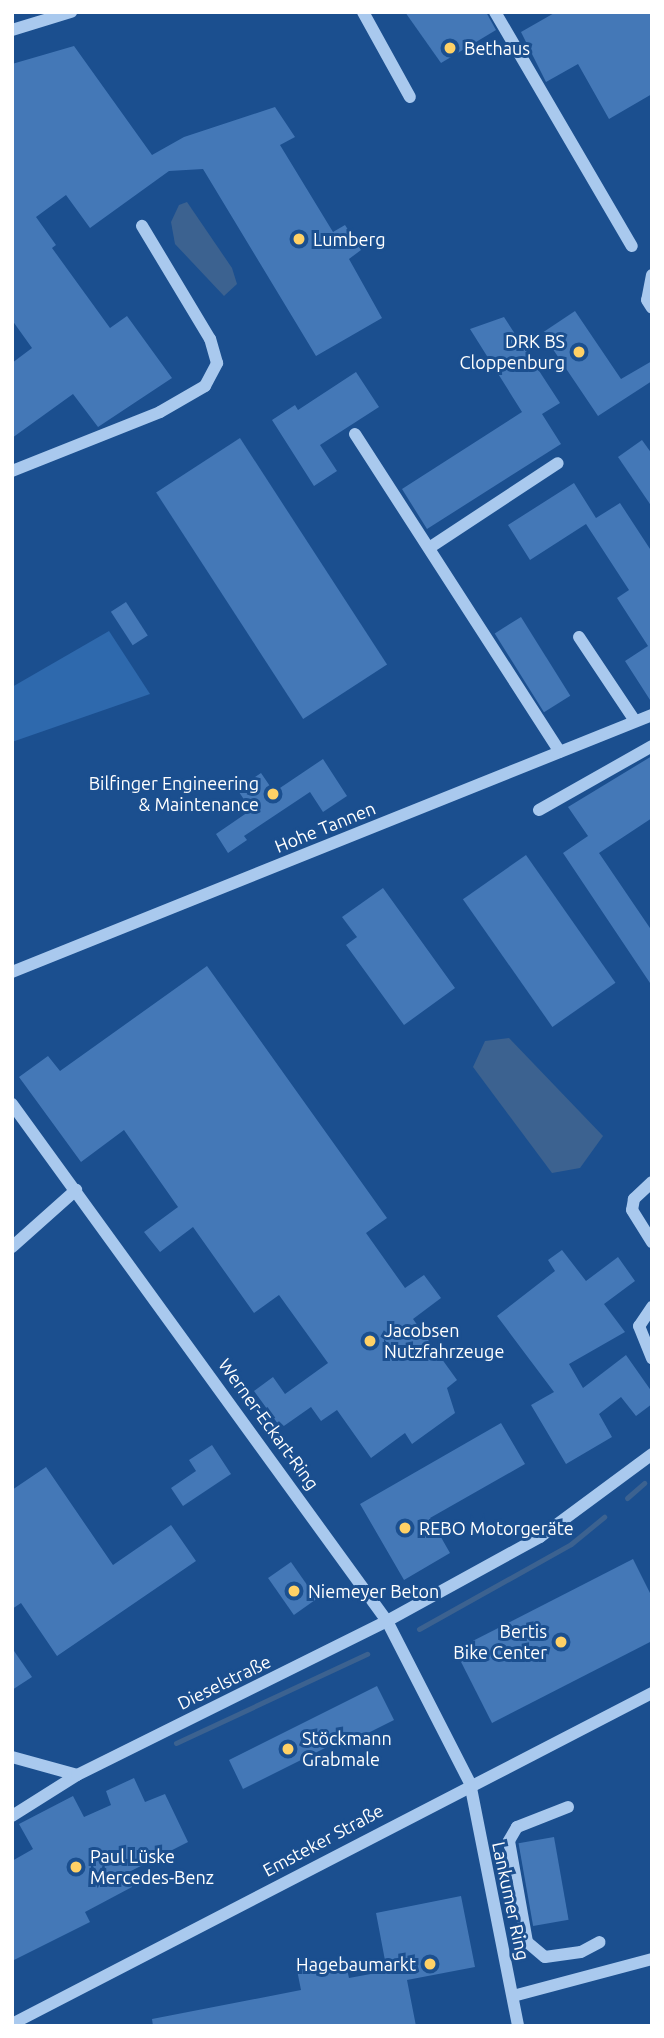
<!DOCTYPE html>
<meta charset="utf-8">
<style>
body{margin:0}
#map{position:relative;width:664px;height:2038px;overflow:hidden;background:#1b4f8f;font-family:Ubuntu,sans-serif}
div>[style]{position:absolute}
.green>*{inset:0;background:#2e69ad}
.water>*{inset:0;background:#3c6290}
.stream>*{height:5px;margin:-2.5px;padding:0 2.5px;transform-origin:2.5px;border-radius:2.5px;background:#3c6290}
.building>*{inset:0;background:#4478b7;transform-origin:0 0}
.minor>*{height:12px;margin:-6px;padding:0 6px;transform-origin:6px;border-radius:6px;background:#a9c9ee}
.dots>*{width:19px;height:19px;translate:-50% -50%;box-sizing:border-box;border:4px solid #1b4f8f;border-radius:50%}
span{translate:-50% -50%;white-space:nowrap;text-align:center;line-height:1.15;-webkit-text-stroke:6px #1b4f8f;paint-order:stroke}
.poi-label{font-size:18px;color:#fff}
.left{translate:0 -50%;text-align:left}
.right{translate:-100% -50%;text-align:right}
.street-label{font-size:18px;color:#fff}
.frame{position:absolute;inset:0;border:14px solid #fff;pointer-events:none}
</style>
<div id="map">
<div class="green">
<div style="clip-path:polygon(109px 631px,150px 694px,12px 742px,12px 687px)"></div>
</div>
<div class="water">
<div style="clip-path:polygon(187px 202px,232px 268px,237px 284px,224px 296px,175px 244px,171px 222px,179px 205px)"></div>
<div style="clip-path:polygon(509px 1038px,603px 1136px,580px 1168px,552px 1173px,473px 1067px,485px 1041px)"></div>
</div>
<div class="stream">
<div style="left:627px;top:1498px;width:23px;rotate:-41deg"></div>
<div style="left:419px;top:1629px;width:174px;rotate:-29.2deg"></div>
<div style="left:571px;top:1544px;width:43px;rotate:-39.3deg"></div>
<div style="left:176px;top:1743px;width:211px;rotate:-25deg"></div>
</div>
<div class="building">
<div style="clip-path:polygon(405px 12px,486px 12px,496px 30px,441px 63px)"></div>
<div style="clip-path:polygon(556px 12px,652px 12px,652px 94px,609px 119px,578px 64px,546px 82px,521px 32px)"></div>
<div style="clip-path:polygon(74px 46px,152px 155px,184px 137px,275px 107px,295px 137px,280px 145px,333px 232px,345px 225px,361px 250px,349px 259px,382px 318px,316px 356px,203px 169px,169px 171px,90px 228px,66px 195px,36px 217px,56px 245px,52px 248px,110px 328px,127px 316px,172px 378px,98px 427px,73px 394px,12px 438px,12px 363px,32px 348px,12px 320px,12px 64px)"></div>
<div style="clip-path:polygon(575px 311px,621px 379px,652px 361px,652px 381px,598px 416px,542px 333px)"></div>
<div style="clip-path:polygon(504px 317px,560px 403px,542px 414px,561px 444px,427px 529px,402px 489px,522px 412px,470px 329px)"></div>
<div style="clip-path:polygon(356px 372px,379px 407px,320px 445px,337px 471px,314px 486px,272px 420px,295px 405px,298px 410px)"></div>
<div style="left:240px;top:438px;width:270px;height:100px;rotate:57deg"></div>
<div style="clip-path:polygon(642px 440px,652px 454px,652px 507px,618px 457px)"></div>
<div style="clip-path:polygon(574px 483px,596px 518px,620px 503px,652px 552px,652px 703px,625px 661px,648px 646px,617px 598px,629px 590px,586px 524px,530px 560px,508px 525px)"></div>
<div style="left:126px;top:602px;width:40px;height:18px;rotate:57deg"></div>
<div style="left:521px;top:617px;width:93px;height:31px;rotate:58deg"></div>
<div style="clip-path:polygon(652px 756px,652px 818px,599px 853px,652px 931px,652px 986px,563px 853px,588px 836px,568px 807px)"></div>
<div style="clip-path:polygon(323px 759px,347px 796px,323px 812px,310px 792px,244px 836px,247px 840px,228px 853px,216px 834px,251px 810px,237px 789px,261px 773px,274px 792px)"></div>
<div style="left:526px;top:855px;width:156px;height:77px;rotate:55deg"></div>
<div style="clip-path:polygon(383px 888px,455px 988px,404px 1025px,346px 945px,357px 937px,342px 917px)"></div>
<div style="clip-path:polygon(207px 966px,387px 1218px,366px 1233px,405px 1288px,424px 1275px,441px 1298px,413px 1319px,457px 1380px,447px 1388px,455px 1413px,412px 1444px,405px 1433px,371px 1458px,337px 1410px,321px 1421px,311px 1407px,281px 1428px,254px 1391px,273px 1377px,285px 1394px,328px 1363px,279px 1295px,254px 1313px,193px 1227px,160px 1252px,144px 1232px,178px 1207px,124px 1130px,81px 1162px,19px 1077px,48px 1056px,60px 1071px)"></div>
<div style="clip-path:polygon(562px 1250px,586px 1281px,618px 1257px,635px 1281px,604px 1304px,625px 1332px,569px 1364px,583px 1388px,626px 1355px,652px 1392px,652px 1404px,636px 1416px,621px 1397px,599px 1414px,612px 1437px,566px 1464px,531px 1405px,554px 1392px,497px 1316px,555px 1271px,548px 1260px)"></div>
<div style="clip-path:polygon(501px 1423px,525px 1464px,430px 1518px,450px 1553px,404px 1580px,360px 1504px)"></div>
<div style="clip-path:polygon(212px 1445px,231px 1474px,183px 1506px,171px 1488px,196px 1471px,189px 1460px)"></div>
<div style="clip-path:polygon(46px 1467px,113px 1565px,171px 1525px,196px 1561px,57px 1656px,21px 1603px,12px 1609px,12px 1490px)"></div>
<div style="clip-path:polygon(633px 1559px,652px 1597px,652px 1641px,492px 1723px,455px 1650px)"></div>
<div style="left:291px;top:1562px;width:45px;height:28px;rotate:55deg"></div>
<div style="clip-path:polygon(12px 1648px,32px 1677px,12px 1690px)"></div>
<div style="clip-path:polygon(377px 1686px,394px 1720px,360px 1737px,357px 1732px,243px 1789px,229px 1760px)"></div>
<div style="clip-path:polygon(134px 1778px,145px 1802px,165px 1794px,188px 1842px,127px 1873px,132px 1887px,85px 1912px,90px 1922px,12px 1961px,12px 1861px,33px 1849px,19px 1824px,73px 1796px,84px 1817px,111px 1805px,106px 1791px)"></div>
<div style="left:554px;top:1837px;width:84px;height:36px;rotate:80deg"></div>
<div style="clip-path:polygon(461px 1896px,475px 1967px,407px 1980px,416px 2026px,153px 2026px,152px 2019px,301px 1990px,297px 1970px,345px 1961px,349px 1978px,387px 1971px,376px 1913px)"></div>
</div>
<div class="minor">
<div style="left:363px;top:12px;width:97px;rotate:61.1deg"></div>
<div style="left:495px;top:12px;width:271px;rotate:59.7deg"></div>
<div style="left:12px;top:30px;width:62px;rotate:-17deg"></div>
<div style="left:652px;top:275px;width:25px;rotate:101deg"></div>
<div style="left:647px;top:300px;width:9px;rotate:58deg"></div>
<div style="left:355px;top:434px;width:378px;rotate:57.2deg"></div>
<div style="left:12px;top:471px;width:159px;rotate:-21.7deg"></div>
<div style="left:160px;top:412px;width:52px;rotate:-30deg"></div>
<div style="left:205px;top:386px;width:26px;rotate:-62deg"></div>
<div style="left:217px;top:363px;width:25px;rotate:-106deg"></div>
<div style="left:210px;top:339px;width:132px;rotate:-121deg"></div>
<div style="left:429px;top:548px;width:154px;rotate:-33.4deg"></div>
<div style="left:579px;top:637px;width:101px;rotate:56.3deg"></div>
<div style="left:539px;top:810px;width:130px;rotate:-29.5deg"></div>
<div style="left:12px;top:972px;width:690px;rotate:-21.88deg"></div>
<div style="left:12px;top:1104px;width:639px;rotate:54.05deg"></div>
<div style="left:387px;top:1621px;width:182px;rotate:62.9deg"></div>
<div style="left:470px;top:1783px;width:248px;rotate:78.8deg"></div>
<div style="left:652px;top:1182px;width:25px;rotate:137deg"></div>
<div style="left:634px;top:1199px;width:11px;rotate:100deg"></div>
<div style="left:632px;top:1210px;width:38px;rotate:58deg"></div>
<div style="left:12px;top:1247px;width:86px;rotate:-41.7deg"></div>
<div style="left:652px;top:1307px;width:23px;rotate:124deg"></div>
<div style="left:639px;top:1326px;width:35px;rotate:68deg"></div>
<div style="left:12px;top:1757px;width:67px;rotate:15.5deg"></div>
<div style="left:568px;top:1807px;width:55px;rotate:158.6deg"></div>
<div style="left:517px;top:1827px;width:16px;rotate:120deg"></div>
<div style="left:509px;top:1841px;width:103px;rotate:79.9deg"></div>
<div style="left:527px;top:1942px;width:23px;rotate:40deg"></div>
<div style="left:545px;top:1957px;width:36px;rotate:-8deg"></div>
<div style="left:581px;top:1952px;width:21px;rotate:-28deg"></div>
<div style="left:12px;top:1816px;width:77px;rotate:-32.2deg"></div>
<div style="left:77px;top:1775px;width:346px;rotate:-26.4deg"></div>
<div style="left:387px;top:1621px;width:175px;rotate:-28.8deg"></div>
<div style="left:540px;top:1537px;width:139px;rotate:-36.5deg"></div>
<div style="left:513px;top:1996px;width:144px;rotate:-14.9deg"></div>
<div style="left:12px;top:2024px;width:721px;rotate:-27.35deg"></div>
</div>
<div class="dots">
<div style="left:450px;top:48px;background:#ffd166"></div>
<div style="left:299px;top:239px;background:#ffd166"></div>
<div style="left:579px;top:352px;background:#ffd166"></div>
<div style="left:273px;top:794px;background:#ffd166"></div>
<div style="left:370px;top:1341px;background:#ffd166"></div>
<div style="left:405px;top:1528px;background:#ffd166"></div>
<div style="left:294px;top:1591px;background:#ffd166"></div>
<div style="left:561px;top:1642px;background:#ffd166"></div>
<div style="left:288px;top:1749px;background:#ffd166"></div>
<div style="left:76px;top:1867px;background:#ffd166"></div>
<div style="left:430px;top:1964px;background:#ffd166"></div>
</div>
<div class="poi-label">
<span class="left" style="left:464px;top:48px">Bethaus</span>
<span class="left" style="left:313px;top:239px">Lumberg</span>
<span class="right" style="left:565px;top:352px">DRK BS<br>Cloppenburg</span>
<span class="right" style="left:259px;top:794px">Bilfinger Engineering<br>&amp; Maintenance</span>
<span class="left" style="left:384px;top:1341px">Jacobsen<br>Nutzfahrzeuge</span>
<span class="left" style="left:419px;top:1528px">REBO Motorgeräte</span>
<span class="left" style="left:308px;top:1591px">Niemeyer Beton</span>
<span class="right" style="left:547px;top:1642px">Bertis<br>Bike Center</span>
<span class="left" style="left:302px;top:1749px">Stöckmann<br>Grabmale</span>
<span class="left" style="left:90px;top:1867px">Paul Lüske<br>Mercedes-Benz</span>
<span class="right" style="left:416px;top:1964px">Hagebaumarkt</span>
</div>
<div class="street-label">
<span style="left:325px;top:827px;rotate:-22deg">Hohe Tannen</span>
<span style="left:269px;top:1424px;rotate:54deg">Werner-Eckart-Ring</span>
<span style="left:224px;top:1682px;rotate:-26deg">Dieselstraße</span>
<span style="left:323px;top:1840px;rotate:-28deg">Emsteker Straße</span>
<span style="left:511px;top:1901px;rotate:78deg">Lankumer Ring</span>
</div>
<div class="frame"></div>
</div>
